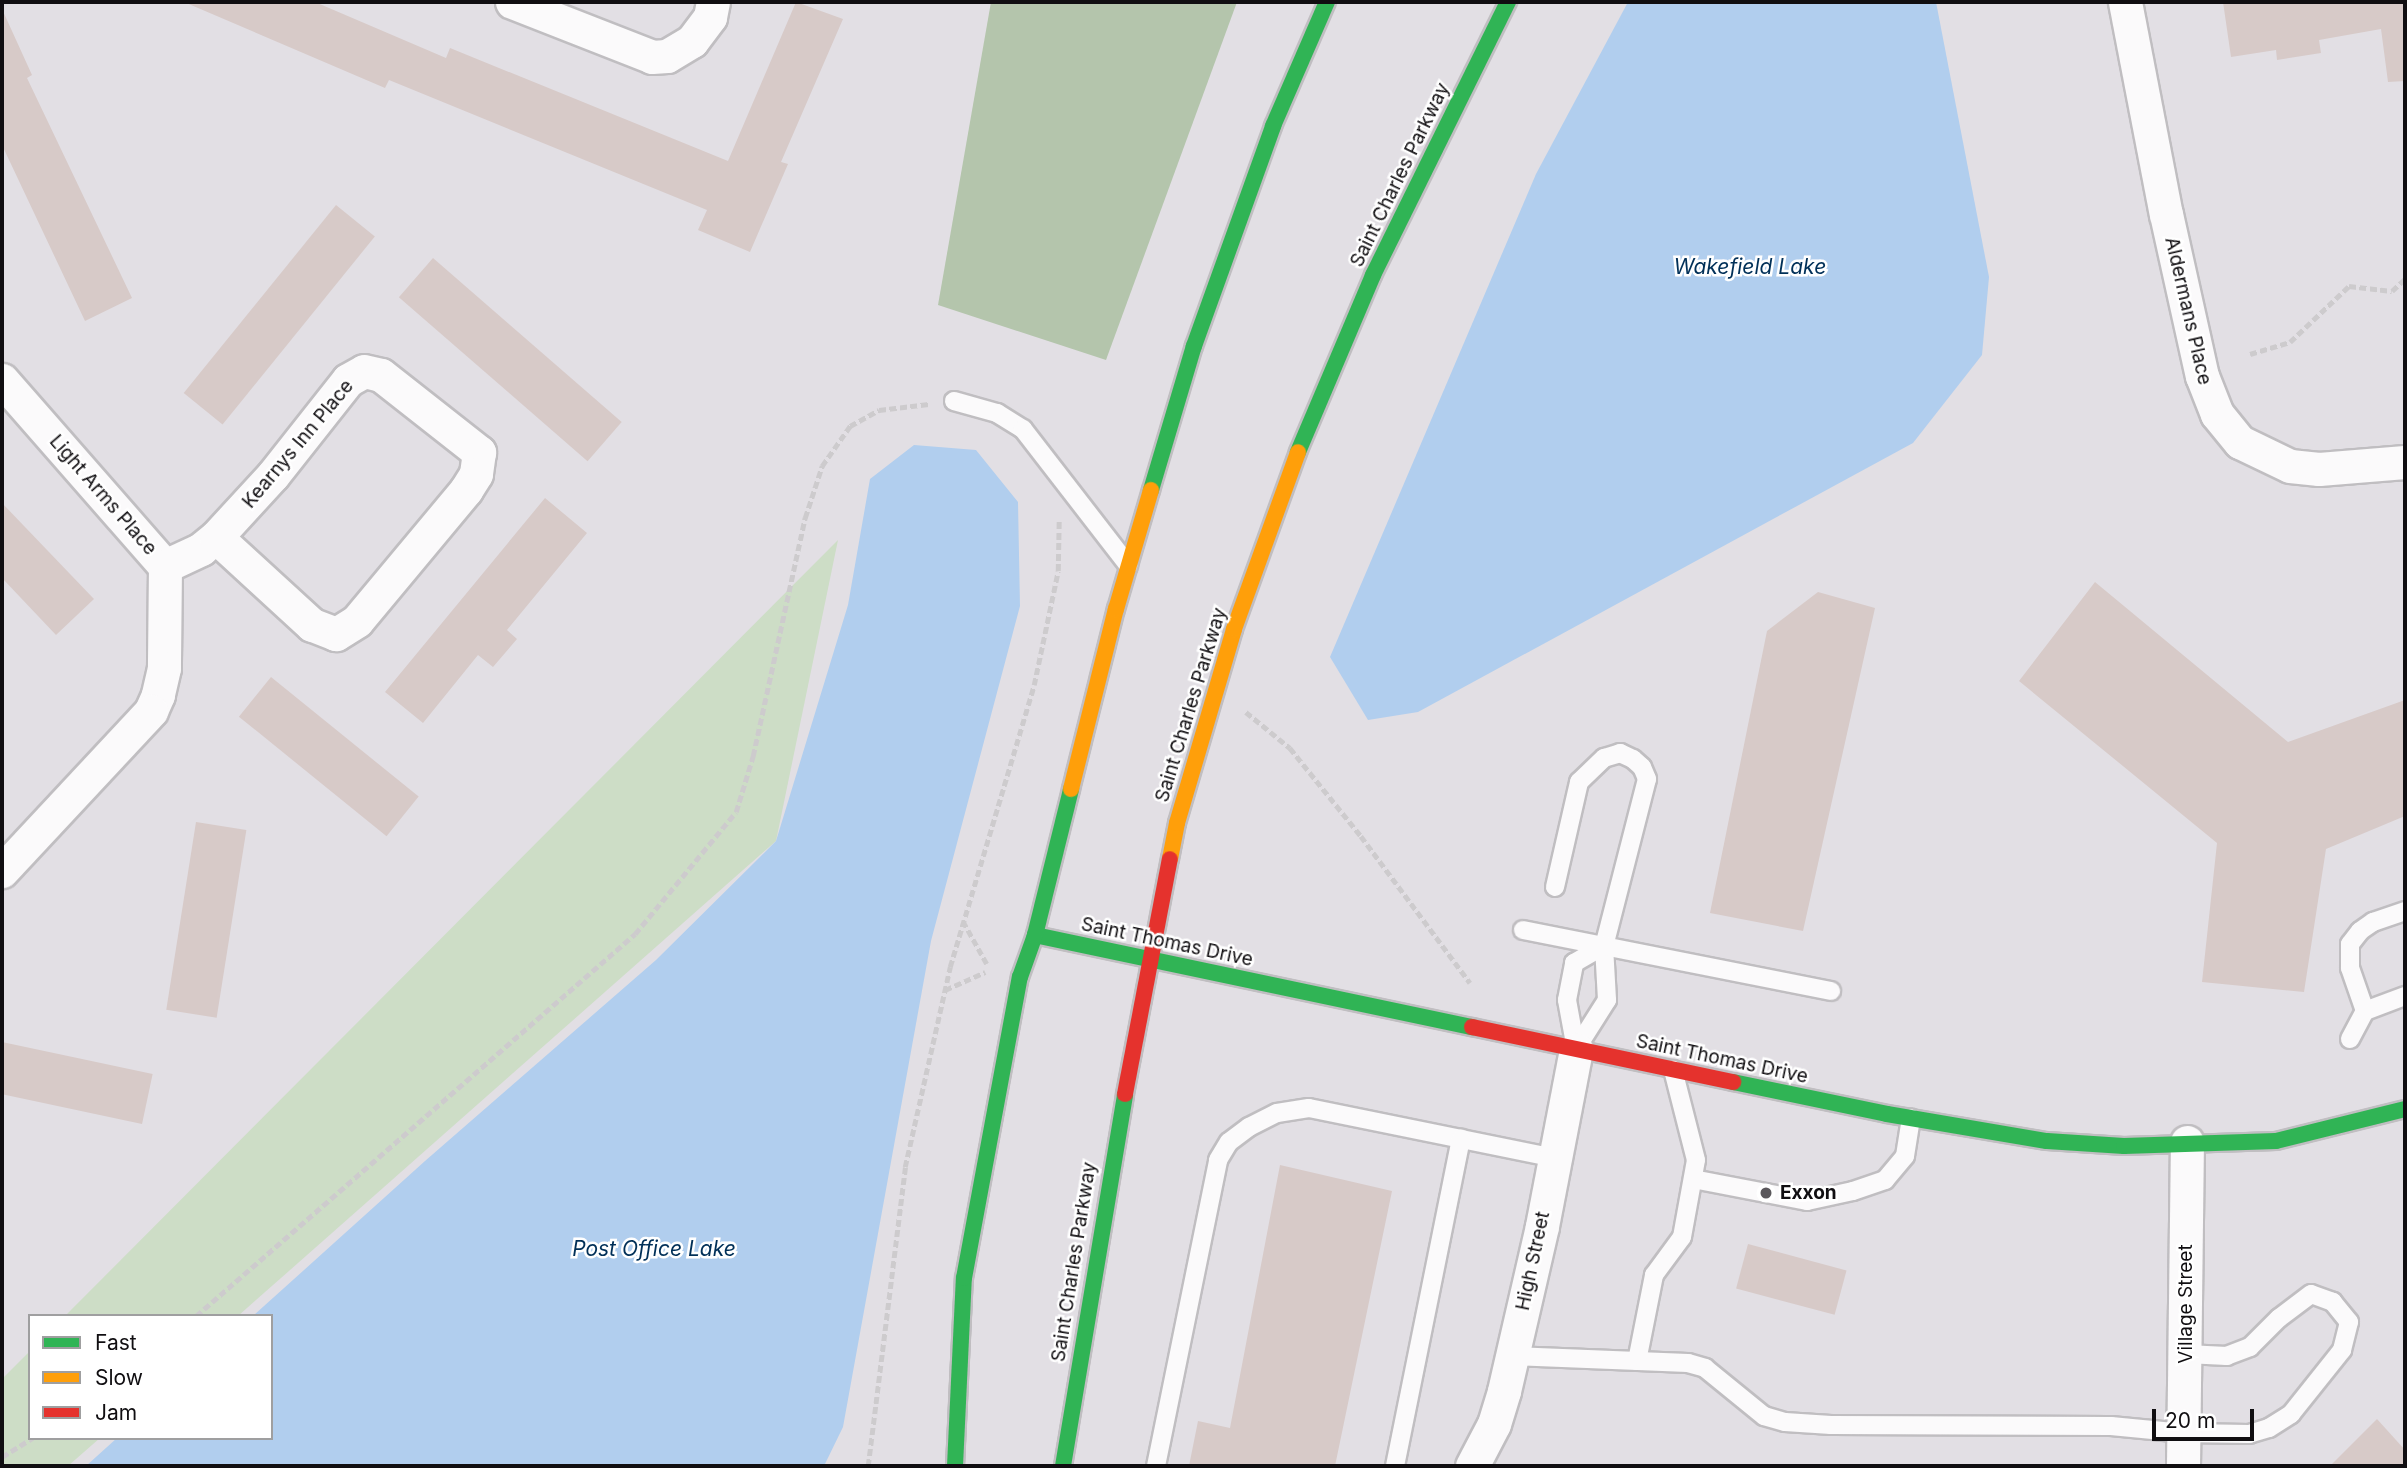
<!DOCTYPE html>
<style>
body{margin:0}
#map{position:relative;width:2407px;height:1468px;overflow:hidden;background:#e2dfe4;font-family:Inter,sans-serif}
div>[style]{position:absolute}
.green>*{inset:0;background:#cdddc6}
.forest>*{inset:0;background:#b4c5ac}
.water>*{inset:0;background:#b1ceee}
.building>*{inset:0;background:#d7cac8;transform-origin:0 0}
.path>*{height:4.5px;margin-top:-2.25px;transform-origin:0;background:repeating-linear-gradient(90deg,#cdcbcd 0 7px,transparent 0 10.5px)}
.roads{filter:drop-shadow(2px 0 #c0bec1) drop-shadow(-2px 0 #c0bec1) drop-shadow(0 2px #c0bec1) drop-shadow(0 -2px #c0bec1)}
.lane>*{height:18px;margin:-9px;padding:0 9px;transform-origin:9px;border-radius:9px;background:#fbfafb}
.street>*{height:33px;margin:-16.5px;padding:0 16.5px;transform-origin:16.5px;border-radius:16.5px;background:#fbfafb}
.fast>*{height:16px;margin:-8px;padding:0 8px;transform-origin:8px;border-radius:8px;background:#30b455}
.slow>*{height:16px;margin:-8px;padding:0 8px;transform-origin:8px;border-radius:8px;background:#ff9f0a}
.jam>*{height:16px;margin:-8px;padding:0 8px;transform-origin:8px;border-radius:8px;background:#e5322d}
.dots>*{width:19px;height:19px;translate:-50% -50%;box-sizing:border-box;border:4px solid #fff;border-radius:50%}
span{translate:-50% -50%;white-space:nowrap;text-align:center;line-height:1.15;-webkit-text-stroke:5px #fff;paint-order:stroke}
.street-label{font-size:19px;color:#100e11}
.poi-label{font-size:19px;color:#100e11;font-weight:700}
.left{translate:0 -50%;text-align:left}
.water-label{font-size:21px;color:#013058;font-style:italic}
.frame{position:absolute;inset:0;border:4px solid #100e11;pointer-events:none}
.legend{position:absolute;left:28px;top:1314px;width:245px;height:126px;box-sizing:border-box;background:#fff;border:2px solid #9f9fa0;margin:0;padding:9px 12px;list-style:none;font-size:21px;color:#100e11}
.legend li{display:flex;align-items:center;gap:14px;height:35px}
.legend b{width:35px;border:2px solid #9f9fa0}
.scale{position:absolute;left:2152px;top:1409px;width:102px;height:32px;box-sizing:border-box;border:4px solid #100e11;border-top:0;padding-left:9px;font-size:21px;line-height:24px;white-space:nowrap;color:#100e11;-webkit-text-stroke:5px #fff;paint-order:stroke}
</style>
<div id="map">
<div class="green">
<div style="clip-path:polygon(838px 540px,776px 841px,238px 1316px,65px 1316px)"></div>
<div style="clip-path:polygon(30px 1351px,30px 1438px,100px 1438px,68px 1466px,2px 1466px,2px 1379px)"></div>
</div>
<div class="forest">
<div style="clip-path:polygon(991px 2px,1237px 2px,1106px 360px,938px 305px)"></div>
</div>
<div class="water">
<div style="clip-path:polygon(1628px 2px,1936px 2px,1989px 277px,1982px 355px,1913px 443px,1418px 712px,1368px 720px,1330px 657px,1536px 174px)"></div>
<div style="clip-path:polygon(914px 445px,976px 450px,1018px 502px,1020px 606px,931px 941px,843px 1427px,824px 1466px,86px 1466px,117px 1438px,271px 1438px,271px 1316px,253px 1316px,425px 1161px,656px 960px,776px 841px,848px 605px,870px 479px)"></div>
</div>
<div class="building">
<div style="clip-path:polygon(184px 2px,315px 2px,446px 58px,450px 48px,728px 161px,796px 2px,843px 19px,781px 162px,788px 164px,750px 252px,698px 230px,707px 210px,389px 80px,385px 88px)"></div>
<div style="clip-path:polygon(2223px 2px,2405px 2px,2405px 81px,2388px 82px,2381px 29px,2319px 40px,2321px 53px,2277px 60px,2276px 50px,2231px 57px)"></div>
<div style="clip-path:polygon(2px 9px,32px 75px,27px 78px,132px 298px,85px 321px,2px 145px)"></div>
<div style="left:336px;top:205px;width:50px;height:242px;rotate:39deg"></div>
<div style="left:433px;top:258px;width:250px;height:52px;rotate:41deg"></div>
<div style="clip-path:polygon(545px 498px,587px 533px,507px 630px,517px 639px,493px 667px,478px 655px,423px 723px,385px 692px)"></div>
<div style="clip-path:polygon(2px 503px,94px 599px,56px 635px,2px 578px)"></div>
<div style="clip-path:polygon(2095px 582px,2288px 742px,2405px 700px,2405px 816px,2326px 849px,2304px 992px,2202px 982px,2217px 843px,2019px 681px)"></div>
<div style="clip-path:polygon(1818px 592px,1875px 608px,1803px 931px,1710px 913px,1767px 631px)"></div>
<div style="left:271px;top:677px;width:190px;height:51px;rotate:39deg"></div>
<div style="left:196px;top:822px;width:51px;height:190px;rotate:9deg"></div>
<div style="left:2px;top:1042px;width:154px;height:51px;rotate:12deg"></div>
<div style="clip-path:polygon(1280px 1165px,1392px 1191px,1335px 1466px,1189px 1466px,1198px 1421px,1230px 1428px)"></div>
<div style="left:1748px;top:1244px;width:102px;height:46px;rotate:15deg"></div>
<div style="clip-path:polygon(2377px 1419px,2405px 1450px,2405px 1466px,2330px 1466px)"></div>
</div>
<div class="path">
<div style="left:2250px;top:354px;width:42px;rotate:-16.7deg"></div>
<div style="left:2290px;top:342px;width:81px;rotate:-43.5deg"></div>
<div style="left:2349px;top:286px;width:43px;rotate:6.6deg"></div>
<div style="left:2392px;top:291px;width:18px;rotate:-43deg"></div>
<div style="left:1246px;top:712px;width:57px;rotate:39.3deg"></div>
<div style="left:1290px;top:748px;width:113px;rotate:51.1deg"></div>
<div style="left:1361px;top:836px;width:183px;rotate:53.4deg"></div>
<div style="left:963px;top:921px;width:49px;rotate:60.8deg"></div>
<div style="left:945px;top:990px;width:44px;rotate:-24.2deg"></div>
<div style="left:196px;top:1316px;width:582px;rotate:-41.03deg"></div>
<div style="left:635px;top:934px;width:158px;rotate:-50.4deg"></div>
<div style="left:736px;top:812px;width:59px;rotate:-73.1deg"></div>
<div style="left:753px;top:756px;width:244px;rotate:-77.7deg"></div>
<div style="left:805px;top:518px;width:55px;rotate:-71.9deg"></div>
<div style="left:822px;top:466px;width:49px;rotate:-55deg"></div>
<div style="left:850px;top:426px;width:33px;rotate:-29deg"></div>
<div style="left:879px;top:410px;width:50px;rotate:-6.8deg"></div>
<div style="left:2px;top:1457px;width:36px;rotate:-32deg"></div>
<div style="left:868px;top:1466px;width:301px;rotate:-82.9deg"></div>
<div style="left:905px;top:1167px;width:205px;rotate:-77.3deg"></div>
<div style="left:950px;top:967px;width:294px;rotate:-73.4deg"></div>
<div style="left:1034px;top:685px;width:116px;rotate:-78.1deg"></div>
<div style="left:1058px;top:571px;width:51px;rotate:-88.9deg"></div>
</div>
<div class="roads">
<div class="lane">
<div style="left:954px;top:401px;width:45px;rotate:15.6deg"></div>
<div style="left:997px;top:413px;width:31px;rotate:32deg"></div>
<div style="left:1023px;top:429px;width:172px;rotate:52.3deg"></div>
<div style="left:1555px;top:887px;width:108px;rotate:-77.1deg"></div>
<div style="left:1579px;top:782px;width:35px;rotate:-44deg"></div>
<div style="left:1604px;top:758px;width:17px;rotate:-17deg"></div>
<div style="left:1620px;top:753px;width:14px;rotate:25deg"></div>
<div style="left:1633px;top:759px;width:12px;rotate:42deg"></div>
<div style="left:1642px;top:767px;width:13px;rotate:67deg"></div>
<div style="left:1647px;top:779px;width:172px;rotate:104.4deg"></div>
<div style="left:1604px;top:946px;width:54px;rotate:86.8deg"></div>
<div style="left:1607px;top:1000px;width:58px;rotate:122.3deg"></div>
<div style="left:1523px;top:930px;width:314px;rotate:11.2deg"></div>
<div style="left:2365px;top:1011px;width:46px;rotate:-109.2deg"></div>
<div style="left:2350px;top:968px;width:24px;rotate:-90deg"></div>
<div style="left:2350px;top:944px;width:16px;rotate:-52deg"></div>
<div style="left:2360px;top:931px;width:16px;rotate:-35deg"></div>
<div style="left:2373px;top:922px;width:34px;rotate:-19deg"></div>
<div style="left:2350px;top:1039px;width:32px;rotate:-62deg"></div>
<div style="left:2365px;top:1011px;width:43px;rotate:-20.6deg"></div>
<div style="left:1576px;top:1049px;width:50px;rotate:-100.4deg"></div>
<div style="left:1567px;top:1000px;width:38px;rotate:-79deg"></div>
<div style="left:1574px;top:963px;width:34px;rotate:-30deg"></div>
<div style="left:1693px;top:1179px;width:116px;rotate:10.9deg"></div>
<div style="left:1807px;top:1201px;width:47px;rotate:-12.3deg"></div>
<div style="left:1853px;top:1191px;width:34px;rotate:-19deg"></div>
<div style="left:1885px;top:1180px;width:31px;rotate:-50deg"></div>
<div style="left:1905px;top:1156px;width:38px;rotate:-81deg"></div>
<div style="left:1512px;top:1356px;width:176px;rotate:2.3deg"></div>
<div style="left:1688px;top:1363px;width:18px;rotate:16deg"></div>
<div style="left:1705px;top:1368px;width:76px;rotate:39.1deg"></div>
<div style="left:1764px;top:1416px;width:22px;rotate:16deg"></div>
<div style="left:1785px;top:1422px;width:46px;rotate:3.7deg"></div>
<div style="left:1831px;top:1425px;width:280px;rotate:0.2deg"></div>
<div style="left:2111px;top:1426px;width:73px;rotate:5.5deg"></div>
<div style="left:2184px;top:1433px;width:65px;rotate:0.9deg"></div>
<div style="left:2249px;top:1434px;width:21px;rotate:-17deg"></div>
<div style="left:2269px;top:1428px;width:26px;rotate:-32deg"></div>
<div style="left:2291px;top:1414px;width:82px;rotate:-51.4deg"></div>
<div style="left:2342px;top:1350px;width:29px;rotate:-76deg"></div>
<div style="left:2349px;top:1322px;width:26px;rotate:-129deg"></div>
<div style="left:2333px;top:1302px;width:23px;rotate:-160deg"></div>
<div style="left:2311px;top:1294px;width:40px;rotate:143deg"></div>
<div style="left:2279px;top:1318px;width:41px;rotate:135deg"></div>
<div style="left:2250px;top:1347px;width:25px;rotate:159deg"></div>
<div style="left:2227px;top:1356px;width:41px;rotate:-177.2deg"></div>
<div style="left:1637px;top:1361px;width:88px;rotate:-78.8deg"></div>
<div style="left:1654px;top:1275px;width:47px;rotate:-53.6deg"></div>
<div style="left:1682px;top:1237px;width:78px;rotate:-79.7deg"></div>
<div style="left:1696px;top:1160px;width:93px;rotate:-104.3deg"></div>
<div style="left:1156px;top:1466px;width:312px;rotate:-78.5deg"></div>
<div style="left:1218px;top:1160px;width:21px;rotate:-59deg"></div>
<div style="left:1229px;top:1142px;width:25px;rotate:-37deg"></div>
<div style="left:1249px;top:1127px;width:31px;rotate:-27deg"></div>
<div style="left:1277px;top:1113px;width:32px;rotate:-9deg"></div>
<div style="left:1309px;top:1108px;width:251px;rotate:11.5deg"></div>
<div style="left:1395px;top:1466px;width:334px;rotate:-78.6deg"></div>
</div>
<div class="street">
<div style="left:512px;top:2px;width:150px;rotate:21.4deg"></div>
<div style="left:652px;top:57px;width:15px;rotate:-4deg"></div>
<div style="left:667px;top:56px;width:29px;rotate:-31deg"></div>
<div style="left:692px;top:41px;width:30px;rotate:-53deg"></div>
<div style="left:710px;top:17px;width:15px;rotate:-79deg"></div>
<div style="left:2125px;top:2px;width:216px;rotate:79.1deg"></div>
<div style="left:2166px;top:214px;width:166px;rotate:77.5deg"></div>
<div style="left:2202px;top:376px;width:41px;rotate:68.5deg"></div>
<div style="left:2217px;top:414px;width:36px;rotate:51deg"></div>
<div style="left:2240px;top:442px;width:55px;rotate:25.6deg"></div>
<div style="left:2290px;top:466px;width:29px;rotate:6deg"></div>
<div style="left:2319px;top:469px;width:86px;rotate:-4.7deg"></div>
<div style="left:2px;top:380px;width:247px;rotate:48.8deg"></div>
<div style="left:165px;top:566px;width:102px;rotate:90.6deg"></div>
<div style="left:164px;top:668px;width:28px;rotate:103deg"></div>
<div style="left:158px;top:695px;width:17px;rotate:114deg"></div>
<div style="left:151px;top:711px;width:219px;rotate:133deg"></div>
<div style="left:165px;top:566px;width:40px;rotate:-25deg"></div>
<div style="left:201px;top:549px;width:19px;rotate:-39deg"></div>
<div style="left:216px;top:537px;width:84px;rotate:-47.4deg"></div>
<div style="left:273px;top:475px;width:121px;rotate:-51.7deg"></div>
<div style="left:348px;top:380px;width:18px;rotate:-29deg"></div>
<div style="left:364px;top:371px;width:17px;rotate:13deg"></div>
<div style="left:381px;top:375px;width:125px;rotate:38.2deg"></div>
<div style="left:479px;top:452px;width:22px;rotate:98deg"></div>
<div style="left:476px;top:474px;width:19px;rotate:122deg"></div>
<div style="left:466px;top:490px;width:170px;rotate:129.8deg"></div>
<div style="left:357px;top:621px;width:25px;rotate:148deg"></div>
<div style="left:336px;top:634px;width:26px;rotate:-159deg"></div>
<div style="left:312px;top:625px;width:130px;rotate:-137.5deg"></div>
<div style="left:1472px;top:1466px;width:47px;rotate:-62.4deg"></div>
<div style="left:1494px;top:1424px;width:34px;rotate:-73deg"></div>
<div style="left:1504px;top:1391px;width:169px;rotate:-77deg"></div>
<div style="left:1542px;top:1226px;width:180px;rotate:-79.1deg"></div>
<div style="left:2183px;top:1466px;width:324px;rotate:-89.3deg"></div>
</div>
<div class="fast">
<div style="left:1298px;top:452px;width:192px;rotate:-67deg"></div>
<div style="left:1373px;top:275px;width:305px;rotate:-63.7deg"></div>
<div style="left:1151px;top:490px;width:150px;rotate:-73.4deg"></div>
<div style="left:1194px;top:346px;width:234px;rotate:-70.2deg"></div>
<div style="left:1273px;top:126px;width:135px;rotate:-66.5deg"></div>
<div style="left:1035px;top:935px;width:447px;rotate:11.9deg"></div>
<div style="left:1733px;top:1082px;width:157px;rotate:11.7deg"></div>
<div style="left:1887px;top:1114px;width:162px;rotate:9.6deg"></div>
<div style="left:2047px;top:1141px;width:77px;rotate:3.7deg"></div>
<div style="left:2124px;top:1146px;width:152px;rotate:-1.9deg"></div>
<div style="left:2276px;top:1141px;width:133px;rotate:-13.9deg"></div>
<div style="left:955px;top:1466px;width:188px;rotate:-87.3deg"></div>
<div style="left:964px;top:1278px;width:306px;rotate:-79.5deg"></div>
<div style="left:1020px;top:977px;width:45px;rotate:-70.3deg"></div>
<div style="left:1035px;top:935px;width:150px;rotate:-76.1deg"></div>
<div style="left:1063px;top:1466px;width:377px;rotate:-80.5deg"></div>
</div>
<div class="slow">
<div style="left:1071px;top:789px;width:186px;rotate:-76deg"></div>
<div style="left:1116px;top:609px;width:124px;rotate:-73.6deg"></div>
<div style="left:1170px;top:859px;width:37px;rotate:-79deg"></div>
<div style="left:1177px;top:823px;width:202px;rotate:-73.6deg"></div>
<div style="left:1234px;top:629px;width:188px;rotate:-70.1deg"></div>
</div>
<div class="jam">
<div style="left:1472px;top:1027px;width:267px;rotate:11.9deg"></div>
<div style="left:1125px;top:1094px;width:239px;rotate:-79.2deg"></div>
</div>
</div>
<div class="dots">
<div style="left:1766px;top:1193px;background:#5a575b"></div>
</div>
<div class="street-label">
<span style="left:1400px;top:175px;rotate:-64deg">Saint Charles Parkway</span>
<span style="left:2188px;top:311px;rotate:77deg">Aldermans Place</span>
<span style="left:298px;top:444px;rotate:-50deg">Kearnys Inn Place</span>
<span style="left:103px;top:495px;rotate:49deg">Light Arms Place</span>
<span style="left:1191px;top:705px;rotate:-73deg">Saint Charles Parkway</span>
<span style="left:1167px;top:942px;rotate:12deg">Saint Thomas Drive</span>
<span style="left:1722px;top:1059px;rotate:12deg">Saint Thomas Drive</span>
<span style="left:1533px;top:1261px;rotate:-78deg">High Street</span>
<span style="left:1074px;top:1262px;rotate:-81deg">Saint Charles Parkway</span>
<span style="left:2186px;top:1304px;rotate:-90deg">Village Street</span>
</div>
<div class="poi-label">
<span class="left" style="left:1780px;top:1193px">Exxon</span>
</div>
<div class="water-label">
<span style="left:1750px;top:267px">Wakefield Lake</span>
<span style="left:654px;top:1249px">Post Office Lake</span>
</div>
<div class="frame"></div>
<ul class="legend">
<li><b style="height:9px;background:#30b455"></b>Fast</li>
<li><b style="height:9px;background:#ff9f0a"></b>Slow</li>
<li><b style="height:9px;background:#e5322d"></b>Jam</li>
</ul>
<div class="scale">20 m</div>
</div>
